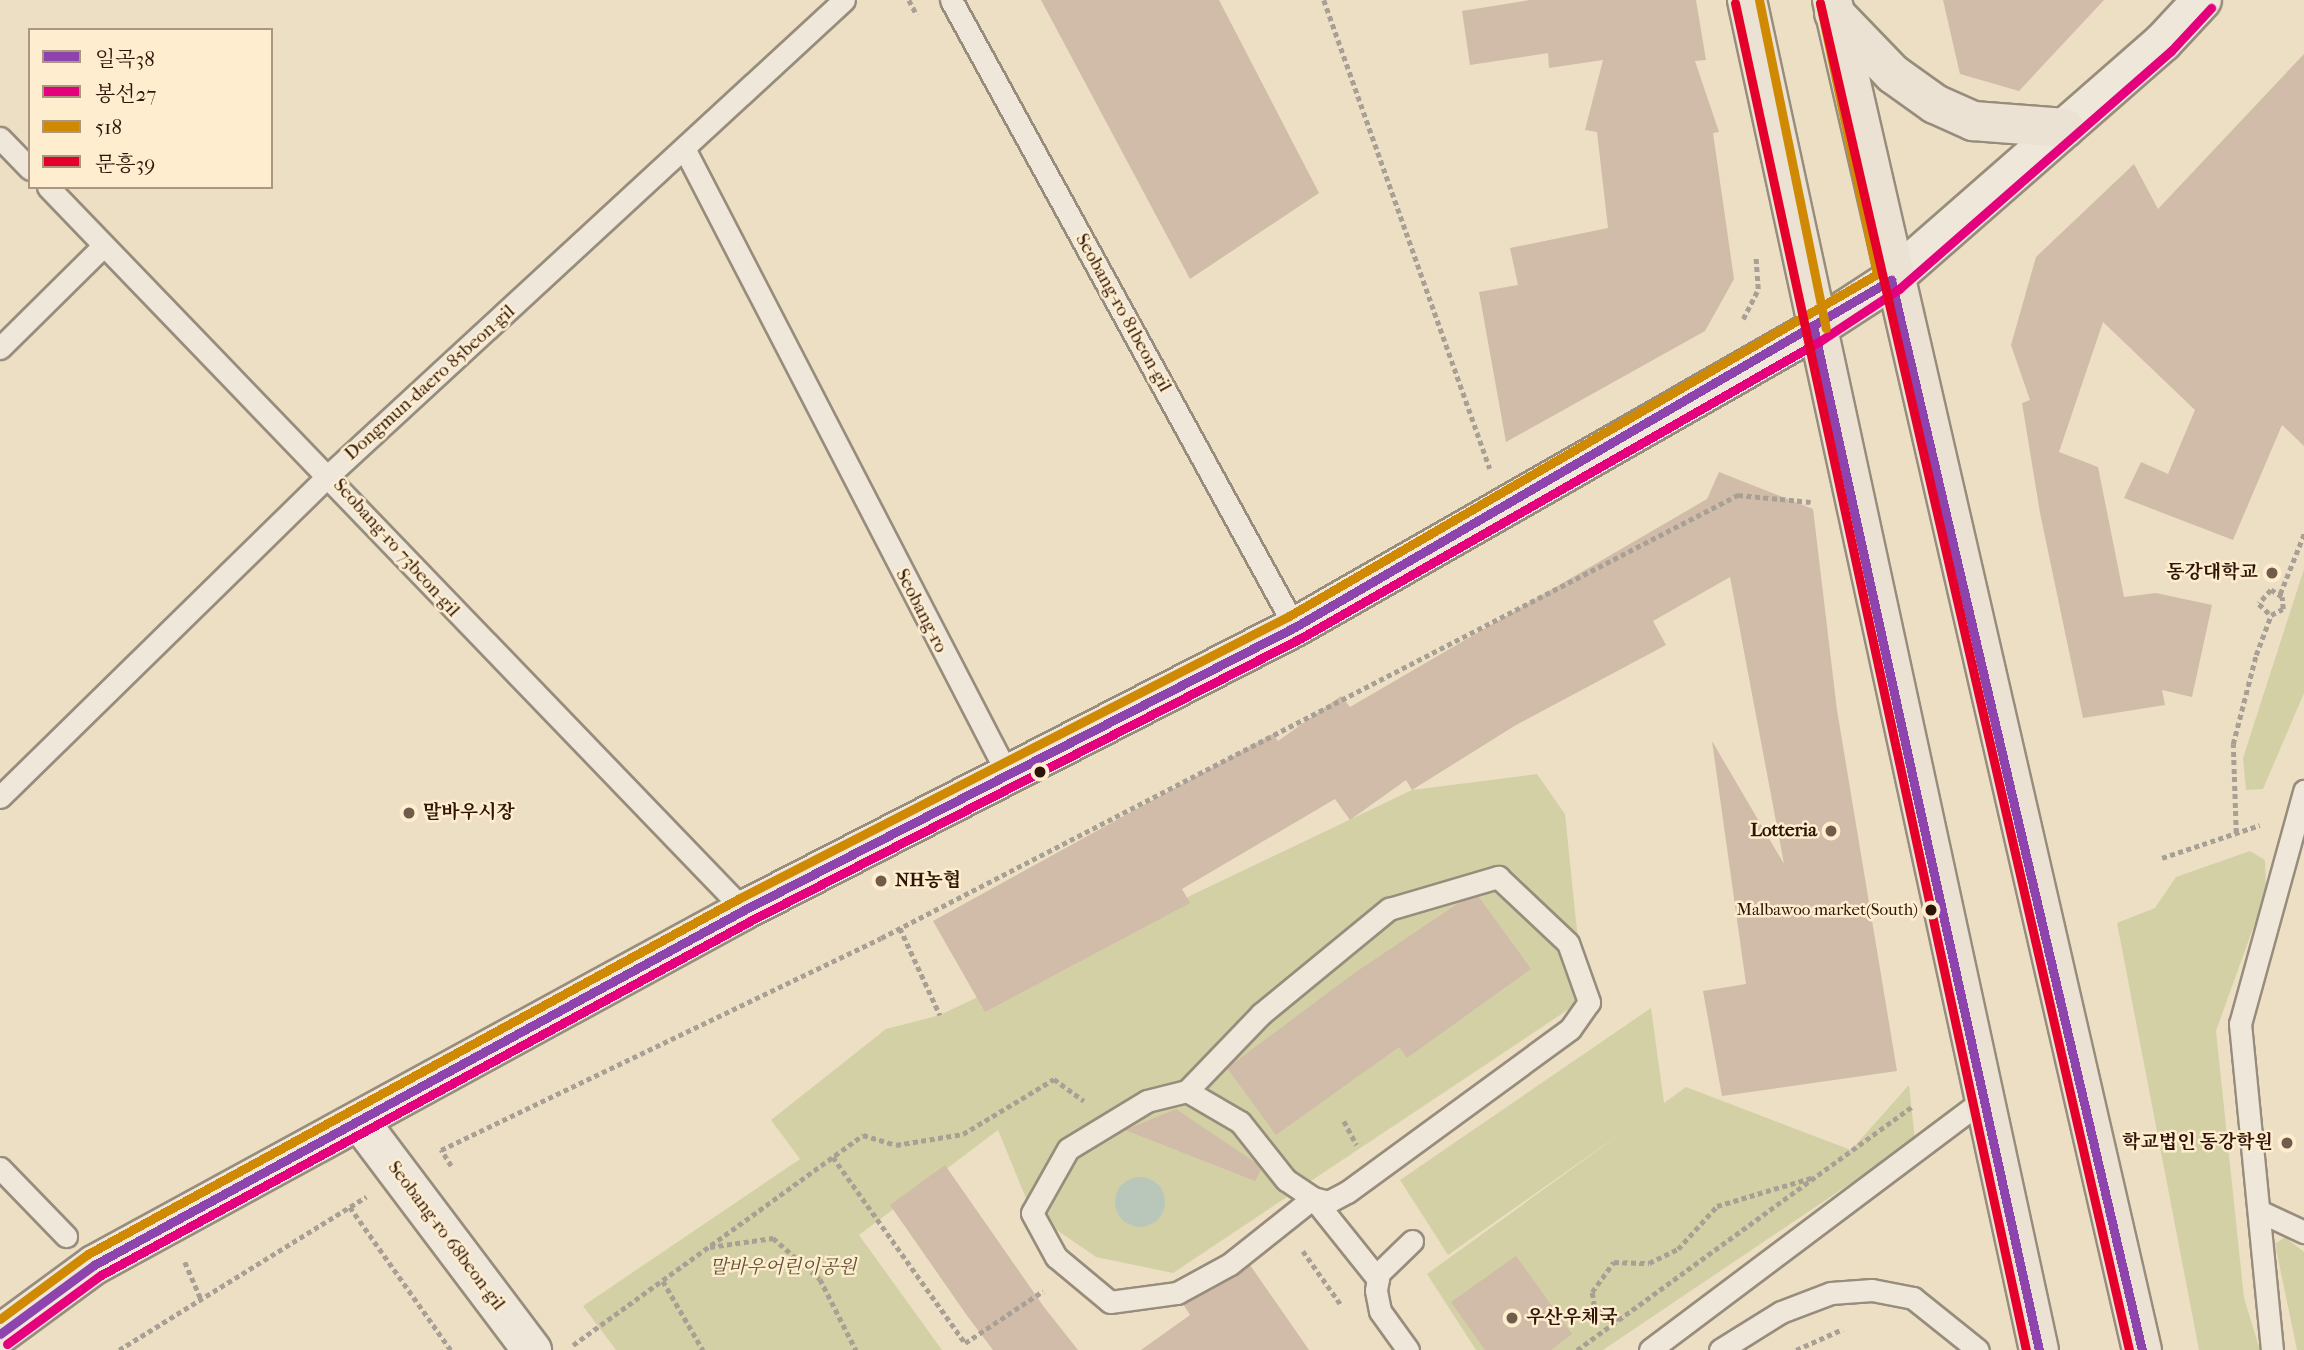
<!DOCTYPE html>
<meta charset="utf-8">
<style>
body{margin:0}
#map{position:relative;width:2304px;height:1350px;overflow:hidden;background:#eddfc4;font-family:"IM FELL French Canon","Noto Serif KR",serif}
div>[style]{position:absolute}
.green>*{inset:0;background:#d4d0a5}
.water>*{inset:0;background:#b8c7b9}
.round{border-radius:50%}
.building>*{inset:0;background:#d0bca8}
.path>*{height:4.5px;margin-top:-2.25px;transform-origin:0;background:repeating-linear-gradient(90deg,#a9a095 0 5px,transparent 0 8.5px)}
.roads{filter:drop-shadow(2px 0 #988d7c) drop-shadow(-2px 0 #988d7c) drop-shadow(0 2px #988d7c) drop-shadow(0 -2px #988d7c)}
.lane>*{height:21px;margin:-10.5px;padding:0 10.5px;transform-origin:10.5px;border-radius:10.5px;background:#eee7da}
.street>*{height:38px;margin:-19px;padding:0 19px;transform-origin:19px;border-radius:19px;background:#eee7da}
.secondary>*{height:38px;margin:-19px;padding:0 19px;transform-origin:19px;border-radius:19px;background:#eee7da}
.primary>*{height:38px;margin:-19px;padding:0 19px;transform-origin:19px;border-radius:19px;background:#ebe2d3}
.bus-1>*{height:9px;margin:-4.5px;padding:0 4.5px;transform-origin:4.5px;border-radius:4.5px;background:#8e44ad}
.bus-2>*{height:9px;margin:-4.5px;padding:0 4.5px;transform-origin:4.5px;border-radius:4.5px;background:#e5007d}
.bus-3>*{height:9px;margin:-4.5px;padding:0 4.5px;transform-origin:4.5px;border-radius:4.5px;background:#cf8902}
.bus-4>*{height:9px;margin:-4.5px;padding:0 4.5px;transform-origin:4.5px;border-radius:4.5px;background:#e4002b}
.dots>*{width:19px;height:19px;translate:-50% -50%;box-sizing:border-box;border:4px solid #feedce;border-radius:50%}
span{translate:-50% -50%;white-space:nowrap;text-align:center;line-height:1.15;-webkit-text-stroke:5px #feedce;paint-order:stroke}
.bus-label{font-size:17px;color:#2e1408}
.right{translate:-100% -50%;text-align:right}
.street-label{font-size:19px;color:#2e1408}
.poi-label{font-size:19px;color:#2e1408;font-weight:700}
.left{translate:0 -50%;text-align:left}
.park-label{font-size:19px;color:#615236;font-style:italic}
.legend{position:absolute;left:28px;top:28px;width:245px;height:161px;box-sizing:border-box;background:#feedce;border:2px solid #ab967f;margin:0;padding:9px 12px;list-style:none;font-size:21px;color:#2e1408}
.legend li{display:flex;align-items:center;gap:14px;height:35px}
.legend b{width:35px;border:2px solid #ab967f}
</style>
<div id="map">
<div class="green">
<div style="clip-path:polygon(2304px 569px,2304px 693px,2263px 789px,2246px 790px,2243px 758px)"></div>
<div style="clip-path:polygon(1537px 774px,1565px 814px,1584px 999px,1173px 1273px,1096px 1257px,1032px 1213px,998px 1130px,859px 1235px,942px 1350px,616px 1350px,583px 1306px,800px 1159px,771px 1120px,886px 1029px,940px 1015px,1412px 790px)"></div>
<div style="clip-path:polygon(2250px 851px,2265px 860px,2266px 892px,2216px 1031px,2244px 1298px,2260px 1350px,2199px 1350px,2117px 923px,2155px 908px,2176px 877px)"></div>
<div style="clip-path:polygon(1651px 1008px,1664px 1103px,1686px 1087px,1851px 1150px,1909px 1085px,1915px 1140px,1603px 1350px,1476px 1350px,1427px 1274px,1624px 1131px,1448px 1255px,1400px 1180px)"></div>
<div style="clip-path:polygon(2285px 1237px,2304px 1252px,2304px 1350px,2297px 1350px,2275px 1244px)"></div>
</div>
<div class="water">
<div class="round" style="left:1115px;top:1177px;width:50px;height:50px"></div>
</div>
<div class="building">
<div style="clip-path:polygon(1041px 0,1219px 0,1319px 193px,1190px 279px)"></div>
<div style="clip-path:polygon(1530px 0,1696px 0,1706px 60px,1695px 61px,1719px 132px,1713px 133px,1734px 279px,1705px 331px,1506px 442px,1479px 292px,1518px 285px,1510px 248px,1608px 228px,1597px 132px,1585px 130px,1603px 60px,1549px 68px,1548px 53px,1470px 65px,1462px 11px)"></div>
<div style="clip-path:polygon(1943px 0,2104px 0,2019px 91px,1960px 74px)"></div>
<div style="clip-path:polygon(2304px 54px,2304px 446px,2282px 425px,2233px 540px,2124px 498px,2141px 462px,2168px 474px,2195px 410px,2103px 322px,2059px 452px,2098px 467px,2124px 597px,2156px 593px,2212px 605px,2192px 697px,2162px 690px,2165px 705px,2083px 718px,2040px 513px,2022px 403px,2030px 400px,2011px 345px,2036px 257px,2134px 164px,2158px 209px)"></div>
<div style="clip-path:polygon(1719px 472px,1813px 509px,1837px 710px,1897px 1071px,1722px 1096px,1703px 991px,1746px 984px,1712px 741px,1784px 864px,1730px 577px,1653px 621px,1666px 645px,1516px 725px,1412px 790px,1406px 780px,1350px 820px,1335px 799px,1182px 889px,1190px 903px,985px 1012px,933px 921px,1273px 734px,1278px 741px,1341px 696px,1350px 707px,1707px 499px)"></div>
<div style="clip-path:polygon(1478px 896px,1531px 969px,1407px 1058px,1399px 1047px,1276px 1135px,1227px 1068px,1353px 974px,1460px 902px)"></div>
<div style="clip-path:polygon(1176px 1109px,1256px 1163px,1261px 1170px,1255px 1181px,1125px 1130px)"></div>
<div style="clip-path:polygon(945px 1165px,1044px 1307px,1078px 1350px,993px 1350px,968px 1317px,890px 1205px)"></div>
<div style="clip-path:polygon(1516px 1256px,1572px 1334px,1551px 1350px,1485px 1350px,1451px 1302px)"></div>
<div style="clip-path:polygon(1250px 1265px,1309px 1350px,1141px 1350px,1190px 1315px,1183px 1304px)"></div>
</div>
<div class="path">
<div style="left:909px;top:0;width:17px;rotate:62deg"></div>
<div style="left:1324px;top:0;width:497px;rotate:70.5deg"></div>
<div style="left:1743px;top:319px;width:34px;rotate:-63deg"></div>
<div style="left:1758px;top:289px;width:31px;rotate:-94deg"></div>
<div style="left:2280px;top:594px;width:65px;rotate:-68.2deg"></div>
<div style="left:2236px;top:833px;width:89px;rotate:-91.9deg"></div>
<div style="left:2233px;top:744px;width:92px;rotate:-75.5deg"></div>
<div style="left:2256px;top:655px;width:43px;rotate:-69.4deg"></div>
<div style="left:2271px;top:615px;width:13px;rotate:-27deg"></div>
<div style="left:2283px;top:609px;width:12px;rotate:-95deg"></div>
<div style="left:2282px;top:597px;width:13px;rotate:-148deg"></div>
<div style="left:2271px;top:590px;width:18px;rotate:131deg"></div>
<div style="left:2259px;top:604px;width:16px;rotate:43deg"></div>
<div style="left:2162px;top:858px;width:103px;rotate:-18.6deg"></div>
<div style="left:900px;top:928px;width:96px;rotate:65.3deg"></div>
<div style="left:1344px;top:1121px;width:27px;rotate:62deg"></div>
<div style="left:833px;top:1157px;width:228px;rotate:54.6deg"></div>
<div style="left:965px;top:1343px;width:94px;rotate:-33.7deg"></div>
<div style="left:451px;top:1166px;width:19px;rotate:-122deg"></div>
<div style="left:441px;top:1150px;width:488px;rotate:-25.7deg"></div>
<div style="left:881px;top:938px;width:965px;rotate:-27.34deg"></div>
<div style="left:1738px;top:495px;width:73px;rotate:5.5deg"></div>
<div style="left:350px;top:1207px;width:175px;rotate:54.8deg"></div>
<div style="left:710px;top:1247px;width:64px;rotate:-8.1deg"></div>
<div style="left:773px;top:1238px;width:62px;rotate:41.1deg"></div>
<div style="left:820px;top:1279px;width:80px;rotate:63.1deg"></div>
<div style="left:1303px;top:1251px;width:67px;rotate:54.7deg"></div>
<div style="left:185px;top:1262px;width:40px;rotate:66.6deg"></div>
<div style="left:663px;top:1281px;width:80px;rotate:59.9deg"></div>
<div style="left:1619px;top:1320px;width:29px;rotate:-151deg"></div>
<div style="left:1594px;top:1306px;width:14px;rotate:-98deg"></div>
<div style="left:1592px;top:1292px;width:37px;rotate:-54deg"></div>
<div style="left:1614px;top:1262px;width:35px;rotate:2deg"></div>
<div style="left:1649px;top:1263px;width:32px;rotate:-26deg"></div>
<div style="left:1678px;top:1249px;width:58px;rotate:-47.8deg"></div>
<div style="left:1717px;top:1206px;width:101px;rotate:-16.6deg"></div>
<div style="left:573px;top:1345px;width:358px;rotate:-35.9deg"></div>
<div style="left:863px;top:1135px;width:34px;rotate:17deg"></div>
<div style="left:896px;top:1145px;width:68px;rotate:-9.3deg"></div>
<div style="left:963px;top:1134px;width:106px;rotate:-31.1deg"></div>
<div style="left:1054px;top:1079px;width:37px;rotate:36deg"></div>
<div style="left:119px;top:1350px;width:291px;rotate:-31.8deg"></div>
<div style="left:1577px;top:1350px;width:415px;rotate:-36deg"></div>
<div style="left:1796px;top:1350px;width:51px;rotate:-24.1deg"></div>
</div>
<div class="roads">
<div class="lane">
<div style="left:951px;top:0;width:715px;rotate:61.25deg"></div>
<div style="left:0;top:138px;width:43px;rotate:45.9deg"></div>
<div style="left:685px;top:150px;width:704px;rotate:62.67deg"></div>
<div style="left:48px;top:187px;width:1004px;rotate:46.09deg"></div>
<div style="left:0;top:348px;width:146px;rotate:-44.7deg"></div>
<div style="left:0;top:797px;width:462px;rotate:-44.4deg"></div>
<div style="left:330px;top:474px;width:699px;rotate:-42.68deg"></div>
<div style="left:1187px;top:1091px;width:107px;rotate:-46.1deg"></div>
<div style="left:1261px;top:1014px;width:166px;rotate:-39.4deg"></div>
<div style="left:1389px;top:909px;width:114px;rotate:-16.4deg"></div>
<div style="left:1498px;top:877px;width:96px;rotate:43.3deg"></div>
<div style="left:1568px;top:943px;width:63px;rotate:70.4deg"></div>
<div style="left:1589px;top:1002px;width:33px;rotate:125deg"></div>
<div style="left:1570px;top:1029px;width:276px;rotate:143.8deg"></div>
<div style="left:1347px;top:1192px;width:21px;rotate:152deg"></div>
<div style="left:1328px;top:1202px;width:16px;rotate:-165deg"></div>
<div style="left:1313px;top:1198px;width:32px;rotate:-146deg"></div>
<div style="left:1286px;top:1180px;width:74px;rotate:-128.4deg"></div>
<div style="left:1240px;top:1122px;width:61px;rotate:-149.7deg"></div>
<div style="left:1187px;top:1091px;width:41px;rotate:166deg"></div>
<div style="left:1147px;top:1101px;width:92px;rotate:148.7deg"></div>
<div style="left:1068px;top:1149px;width:73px;rotate:119.4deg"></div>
<div style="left:1032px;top:1213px;width:50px;rotate:61.4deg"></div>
<div style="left:1056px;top:1257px;width:70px;rotate:39.8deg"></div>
<div style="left:1110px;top:1302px;width:68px;rotate:-7.7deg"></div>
<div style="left:1177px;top:1293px;width:60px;rotate:-28.7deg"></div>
<div style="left:1230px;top:1264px;width:106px;rotate:-38.5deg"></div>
<div style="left:1313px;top:1198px;width:104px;rotate:51.3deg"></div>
<div style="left:0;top:1168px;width:95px;rotate:45.9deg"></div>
<div style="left:2259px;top:1211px;width:50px;rotate:25deg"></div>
<div style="left:1408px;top:1350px;width:48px;rotate:-125.7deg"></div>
<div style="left:1380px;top:1311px;width:21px;rotate:-101deg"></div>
<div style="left:1376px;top:1290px;width:17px;rotate:-80deg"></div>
<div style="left:1379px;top:1273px;width:46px;rotate:-44.1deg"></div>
<div style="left:1650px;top:1350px;width:416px;rotate:-36.9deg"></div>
<div style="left:1720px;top:1350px;width:72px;rotate:-31.9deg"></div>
<div style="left:1781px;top:1312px;width:53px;rotate:-20.8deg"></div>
<div style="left:1831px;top:1293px;width:41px;rotate:-4.2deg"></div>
<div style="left:1872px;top:1290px;width:42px;rotate:11deg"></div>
<div style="left:1913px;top:1298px;width:83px;rotate:38.7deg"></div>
<div style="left:2272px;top:1350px;width:328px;rotate:-95.6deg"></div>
<div style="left:2240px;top:1024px;width:242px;rotate:-74.6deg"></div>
</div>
<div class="street">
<div style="left:360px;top:1122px;width:286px;rotate:53deg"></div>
</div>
<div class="secondary">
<div style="left:0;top:1334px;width:117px;rotate:-36.3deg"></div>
<div style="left:94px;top:1265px;width:741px;rotate:-28.64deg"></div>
<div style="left:744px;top:910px;width:619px;rotate:-27.19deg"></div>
<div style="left:1295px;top:627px;width:598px;rotate:-29.78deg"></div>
<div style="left:1814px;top:330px;width:92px;rotate:-33deg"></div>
<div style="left:1891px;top:280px;width:361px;rotate:-41.2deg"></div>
<div style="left:2163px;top:42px;width:57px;rotate:-47.1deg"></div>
</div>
<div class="primary">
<div style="left:1747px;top:0;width:1381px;rotate:77.8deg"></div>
<div style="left:1832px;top:0;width:1385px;rotate:77.07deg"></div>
<div style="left:1834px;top:13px;width:85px;rotate:46deg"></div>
<div style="left:1893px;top:74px;width:52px;rotate:35.5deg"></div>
<div style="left:1935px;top:104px;width:42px;rotate:24.1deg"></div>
<div style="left:1973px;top:121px;width:92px;rotate:4.4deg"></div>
</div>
</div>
<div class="bus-1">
<div style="left:1814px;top:330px;width:1045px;rotate:77.56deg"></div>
<div style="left:0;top:1334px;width:117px;rotate:-36.3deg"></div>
<div style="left:94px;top:1265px;width:741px;rotate:-28.64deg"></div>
<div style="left:744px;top:910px;width:619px;rotate:-27.19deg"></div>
<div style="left:1295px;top:627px;width:690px;rotate:-30.21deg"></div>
<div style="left:1891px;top:280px;width:1099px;rotate:76.8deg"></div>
</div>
<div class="bus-2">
<div style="left:7px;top:1344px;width:117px;rotate:-36.3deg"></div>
<div style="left:101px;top:1275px;width:739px;rotate:-28.61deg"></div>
<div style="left:750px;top:921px;width:619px;rotate:-27.19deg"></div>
<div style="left:1301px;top:638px;width:598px;rotate:-29.78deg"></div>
<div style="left:1820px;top:341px;width:95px;rotate:-33.4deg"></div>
<div style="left:1899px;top:289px;width:361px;rotate:-41.2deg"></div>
<div style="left:2171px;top:51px;width:59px;rotate:-47.1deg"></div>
</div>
<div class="bus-3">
<div style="left:1759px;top:0;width:335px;rotate:78.5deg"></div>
<div style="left:0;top:1319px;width:109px;rotate:-36.5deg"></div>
<div style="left:88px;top:1254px;width:741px;rotate:-28.64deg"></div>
<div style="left:738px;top:899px;width:619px;rotate:-27.19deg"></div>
<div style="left:1289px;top:616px;width:680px;rotate:-30.18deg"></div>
<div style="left:1877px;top:274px;width:277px;rotate:-101.9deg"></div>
</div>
<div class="bus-4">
<div style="left:1735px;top:3px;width:1378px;rotate:77.81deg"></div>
<div style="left:1820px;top:3px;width:1382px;rotate:77.08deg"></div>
</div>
<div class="dots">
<div style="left:2272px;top:573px;background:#715b4a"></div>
<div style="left:1040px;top:772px;background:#2e1408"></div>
<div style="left:409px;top:813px;background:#715b4a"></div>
<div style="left:1831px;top:831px;background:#715b4a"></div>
<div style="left:881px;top:881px;background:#715b4a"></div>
<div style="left:1931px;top:910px;background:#2e1408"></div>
<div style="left:2287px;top:1143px;background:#715b4a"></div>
<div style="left:1512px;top:1318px;background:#715b4a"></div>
</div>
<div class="bus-label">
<span class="right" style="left:1918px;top:910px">Malbawoo market(South)</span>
</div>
<div class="street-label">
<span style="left:1123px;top:313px;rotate:61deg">Seobang-ro 81beon-gil</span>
<span style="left:430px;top:383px;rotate:-42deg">Dongmun-daero 85beon-gil</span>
<span style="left:396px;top:548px;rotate:48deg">Seobang-ro 73beon-gil</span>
<span style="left:921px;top:611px;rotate:63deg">Seobang-ro</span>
<span style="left:446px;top:1236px;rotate:53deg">Seobang-ro 68beon-gil</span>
</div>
<div class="poi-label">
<span class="right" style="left:2258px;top:573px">동강대학교</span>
<span class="left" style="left:423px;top:813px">말바우시장</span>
<span class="right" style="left:1817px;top:831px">Lotteria</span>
<span class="left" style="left:895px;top:881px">NH농협</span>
<span class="right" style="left:2273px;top:1143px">학교법인 동강학원</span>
<span class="left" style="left:1526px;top:1318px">우산우체국</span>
</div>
<div class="park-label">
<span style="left:783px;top:1268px">말바우어린이공원</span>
</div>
<ul class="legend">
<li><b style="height:9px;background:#8e44ad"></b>일곡38</li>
<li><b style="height:9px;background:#e5007d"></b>봉선27</li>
<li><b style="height:9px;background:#cf8902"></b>518</li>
<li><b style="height:9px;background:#e4002b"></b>문흥39</li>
</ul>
</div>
